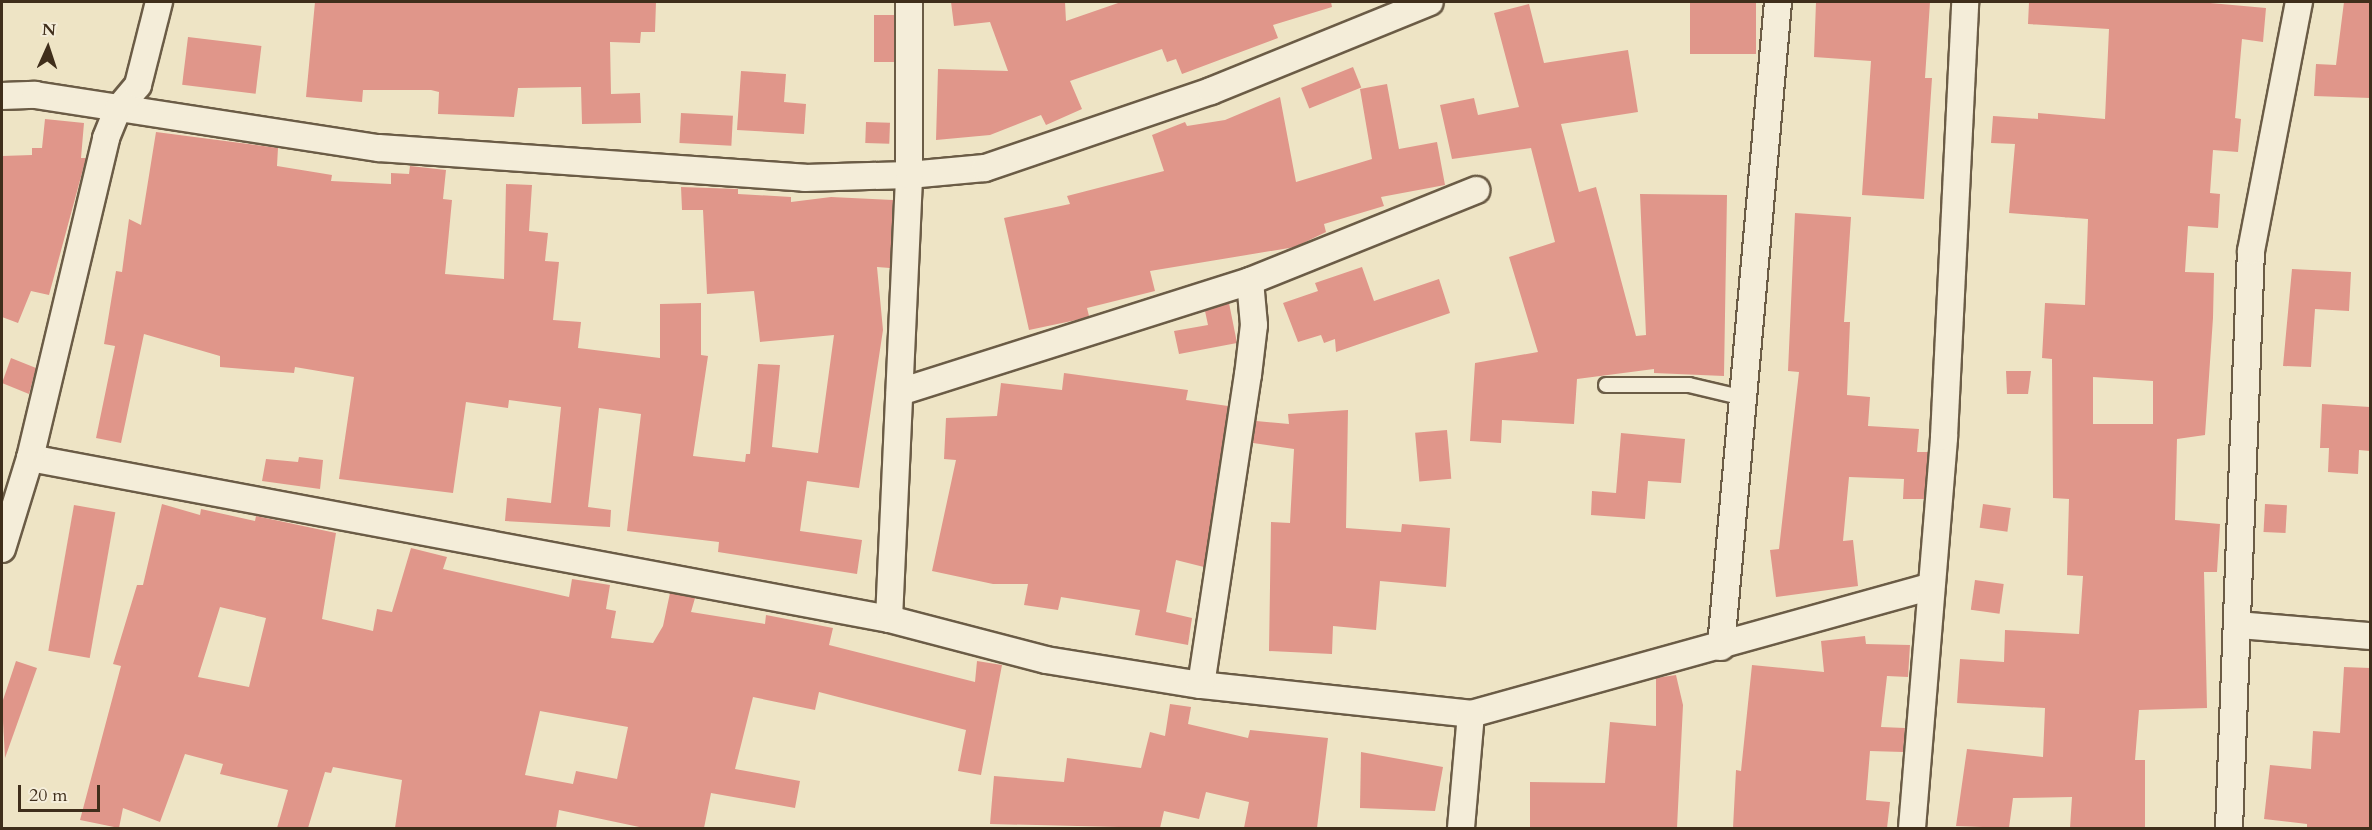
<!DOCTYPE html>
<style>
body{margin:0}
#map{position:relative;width:2372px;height:830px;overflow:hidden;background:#eee4c5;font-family:Cardo,serif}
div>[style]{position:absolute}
.building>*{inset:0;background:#e0968a;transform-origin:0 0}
.roads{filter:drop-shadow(2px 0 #6b5c46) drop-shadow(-2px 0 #6b5c46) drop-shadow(0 2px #6b5c46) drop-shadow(0 -2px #6b5c46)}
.lane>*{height:14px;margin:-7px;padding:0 7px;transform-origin:7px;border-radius:7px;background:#f4edd9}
.street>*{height:26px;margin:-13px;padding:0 13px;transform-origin:13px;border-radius:13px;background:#f4edd9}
span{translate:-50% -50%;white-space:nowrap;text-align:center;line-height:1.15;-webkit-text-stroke:4.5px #f4edd9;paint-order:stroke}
.frame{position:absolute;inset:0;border:3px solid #3f2e1b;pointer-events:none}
.north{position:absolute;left:18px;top:18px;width:60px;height:60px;-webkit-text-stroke:4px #f4edd9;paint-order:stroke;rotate:3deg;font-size:16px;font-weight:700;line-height:24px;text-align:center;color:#3f2e1b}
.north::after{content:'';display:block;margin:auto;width:21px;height:27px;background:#3f2e1b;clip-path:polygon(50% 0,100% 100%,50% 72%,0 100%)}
.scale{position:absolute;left:18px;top:785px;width:82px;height:27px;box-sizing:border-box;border:3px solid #3f2e1b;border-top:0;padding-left:8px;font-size:18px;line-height:21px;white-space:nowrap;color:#3f2e1b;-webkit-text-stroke:4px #f4edd9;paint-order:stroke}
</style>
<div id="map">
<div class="building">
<div style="clip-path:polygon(315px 2px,656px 2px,655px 32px,641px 32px,640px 43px,610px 42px,611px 94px,640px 93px,641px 123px,582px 124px,581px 87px,518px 88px,514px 117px,438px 114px,439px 92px,431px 90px,363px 90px,362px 102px,306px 97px)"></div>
<div style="clip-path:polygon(951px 2px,1065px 2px,1066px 21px,1121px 2px,1331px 2px,1332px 7px,1273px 25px,1278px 38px,1182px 74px,1176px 59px,1167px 62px,1162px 49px,1070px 81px,1082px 109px,1046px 125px,1041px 115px,990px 135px,936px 140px,938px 69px,1008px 71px,990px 22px,954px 26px)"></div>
<div style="left:1690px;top:2px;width:66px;height:52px"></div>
<div style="clip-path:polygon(1816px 2px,1930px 2px,1925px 78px,1932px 78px,1924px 199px,1862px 195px,1871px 61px,1814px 57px)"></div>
<div style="clip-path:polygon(evenodd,2029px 2px,2199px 2px,2266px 8px,2263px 42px,2242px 39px,2235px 118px,2241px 119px,2238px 152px,2213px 150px,2210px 193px,2220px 194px,2218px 228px,2188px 226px,2185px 272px,2214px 273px,2213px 318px,2205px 435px,2177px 439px,2175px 520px,2220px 524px,2217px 572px,2204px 572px,2207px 708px,2139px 710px,2135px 760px,2145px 760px,2145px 828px,2070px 828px,2072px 797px,2013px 798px,2009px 828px,1956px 826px,1967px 749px,2043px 757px,2045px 708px,1957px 703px,1960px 659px,2004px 662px,2005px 630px,2079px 634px,2083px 576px,2067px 575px,2069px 499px,2053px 498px,2052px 359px,2042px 358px,2045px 303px,2085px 305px,2088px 219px,2009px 213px,2015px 144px,1991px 143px,1993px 116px,2038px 119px,2038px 113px,2105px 119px,2109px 29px,2028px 24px,2029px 2px,2093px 377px,2153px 381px,2153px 424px,2093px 424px,2093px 377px)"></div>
<div style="clip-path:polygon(2344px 2px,2370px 2px,2370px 98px,2314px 96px,2316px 64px,2336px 65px)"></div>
<div style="clip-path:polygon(1529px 4px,1544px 63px,1628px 50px,1638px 112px,1561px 124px,1579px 192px,1596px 187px,1636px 336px,1646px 335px,1640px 194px,1727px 195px,1724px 376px,1654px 373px,1654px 369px,1577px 379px,1574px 424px,1502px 420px,1501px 443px,1470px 441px,1475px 363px,1538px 352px,1509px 257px,1555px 242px,1531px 148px,1452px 159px,1440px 105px,1474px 98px,1478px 115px,1519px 107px,1494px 13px)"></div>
<div style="left:874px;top:15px;width:20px;height:47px"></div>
<div style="left:188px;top:37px;width:74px;height:48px;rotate:7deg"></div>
<div style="left:1353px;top:67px;width:22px;height:56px;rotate:68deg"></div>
<div style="clip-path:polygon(741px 71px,786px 74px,784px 102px,806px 104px,804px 134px,737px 130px)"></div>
<div style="clip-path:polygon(1387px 84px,1399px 149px,1437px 142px,1445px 185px,1381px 197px,1384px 206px,1324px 224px,1326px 232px,1295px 247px,1150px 271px,1155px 291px,1087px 308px,1089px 316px,1081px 319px,1029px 330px,1004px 218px,1070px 204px,1067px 196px,1164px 171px,1152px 135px,1185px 122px,1187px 126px,1225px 120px,1280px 97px,1296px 182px,1372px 159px,1360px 89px)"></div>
<div style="left:681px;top:113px;width:52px;height:30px;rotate:3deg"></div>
<div style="clip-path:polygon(45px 119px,84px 123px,81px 158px,86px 158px,49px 295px,31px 291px,18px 323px,2px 317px,2px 156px,32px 155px,32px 148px,42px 148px)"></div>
<div style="left:866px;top:122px;width:24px;height:21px;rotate:2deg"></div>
<div style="clip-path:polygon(156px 132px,278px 148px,277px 166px,332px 175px,331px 181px,391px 184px,391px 173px,409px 174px,410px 166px,446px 170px,443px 199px,452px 200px,445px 274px,504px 279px,506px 184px,532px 185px,529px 231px,548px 233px,545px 261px,559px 262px,553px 320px,581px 322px,578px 348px,660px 358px,660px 304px,701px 303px,701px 355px,708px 356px,693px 456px,745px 462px,746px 454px,750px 454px,758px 364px,780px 365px,772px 447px,818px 453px,834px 335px,760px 342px,754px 291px,707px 294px,703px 210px,682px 210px,681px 187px,738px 189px,738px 194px,791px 197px,791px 202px,831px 197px,893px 200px,890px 268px,877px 267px,883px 330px,859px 488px,807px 481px,800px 531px,862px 540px,857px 574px,718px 552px,719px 542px,627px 531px,641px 414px,599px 408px,588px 507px,611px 510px,610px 527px,505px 521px,507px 498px,551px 503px,561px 407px,509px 400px,508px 408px,466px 402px,453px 493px,339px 479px,354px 377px,295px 367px,294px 373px,220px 367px,220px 356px,144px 334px,121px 443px,96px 438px,115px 346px,104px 344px,116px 271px,122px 272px,129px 219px,141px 225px)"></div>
<div style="clip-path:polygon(1795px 213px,1851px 217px,1844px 322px,1850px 322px,1847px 395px,1870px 397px,1868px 426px,1919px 429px,1917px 452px,1928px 452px,1924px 499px,1903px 499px,1904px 479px,1849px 477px,1843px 541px,1853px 540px,1858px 586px,1776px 597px,1770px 550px,1779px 549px,1799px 372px,1788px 371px)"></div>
<div style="clip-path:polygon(1362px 267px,1374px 301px,1439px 279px,1450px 313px,1336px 352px,1335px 339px,1324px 343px,1321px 335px,1298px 342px,1283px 303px,1318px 291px,1315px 283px)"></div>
<div style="clip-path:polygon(2292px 269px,2351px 272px,2349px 311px,2315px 309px,2311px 367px,2283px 366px)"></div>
<div style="clip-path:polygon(1229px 303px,1237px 343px,1179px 354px,1174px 331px,1208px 325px,1205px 311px)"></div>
<div style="clip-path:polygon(11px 358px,36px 368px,29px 394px,2px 383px)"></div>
<div style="clip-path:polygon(2006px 371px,2031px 371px,2028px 394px,2007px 394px)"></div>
<div style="clip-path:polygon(1064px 373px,1188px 390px,1186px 400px,1228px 406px,1204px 567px,1176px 560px,1166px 612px,1192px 618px,1188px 645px,1135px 635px,1140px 610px,1061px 597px,1058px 610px,1024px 605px,1028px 584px,993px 584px,932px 571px,956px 460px,944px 459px,946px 418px,997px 416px,1001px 383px,1062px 390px)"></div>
<div style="clip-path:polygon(2322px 404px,2370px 407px,2370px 451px,2359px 450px,2358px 474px,2328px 472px,2329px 448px,2320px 448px)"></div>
<div style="clip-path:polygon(1348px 410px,1346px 528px,1401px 532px,1402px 524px,1450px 528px,1446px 587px,1380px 581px,1376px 630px,1333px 626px,1332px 654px,1269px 651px,1271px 522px,1290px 523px,1294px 449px,1253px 443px,1256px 421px,1289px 424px,1288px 414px)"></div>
<div style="left:1447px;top:430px;width:49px;height:32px;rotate:85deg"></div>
<div style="clip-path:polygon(1621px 433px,1685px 439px,1681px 483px,1648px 481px,1645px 519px,1591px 515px,1592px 491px,1616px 493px)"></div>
<div style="clip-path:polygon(299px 457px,323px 460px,320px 489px,262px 481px,266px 459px,298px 462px)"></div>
<div style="clip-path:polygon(evenodd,162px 504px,200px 515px,201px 509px,255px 521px,256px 516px,336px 533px,322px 619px,373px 631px,377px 609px,392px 612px,411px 548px,447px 557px,443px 569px,569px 597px,572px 579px,610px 585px,606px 609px,616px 611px,611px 638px,653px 643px,663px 626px,670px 593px,695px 598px,691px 612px,765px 624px,766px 615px,833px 628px,829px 645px,975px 682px,977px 661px,1002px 665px,981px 775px,958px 771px,966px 730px,819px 692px,815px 710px,753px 697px,735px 769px,800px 781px,795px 808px,711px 793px,704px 828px,644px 828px,559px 810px,556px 828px,395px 828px,402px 780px,333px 767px,331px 773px,325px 772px,308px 828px,277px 828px,288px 790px,220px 774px,223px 764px,185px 754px,160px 822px,123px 808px,119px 828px,80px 820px,121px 666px,113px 664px,137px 585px,143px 585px,162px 504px,220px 607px,266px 618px,249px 687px,198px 677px,220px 607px,162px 504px,540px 711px,628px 727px,617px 779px,576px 771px,573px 784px,525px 775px,540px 711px)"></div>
<div style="left:1983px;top:504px;width:28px;height:24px;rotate:8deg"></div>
<div style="left:2265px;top:504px;width:22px;height:28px;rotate:3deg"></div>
<div style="left:74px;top:505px;width:42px;height:148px;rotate:10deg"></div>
<div style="left:1975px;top:580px;width:29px;height:30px;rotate:8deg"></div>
<div style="clip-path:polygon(1865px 636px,1866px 644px,1910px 645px,1908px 677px,1887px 676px,1881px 727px,1905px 728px,1903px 752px,1870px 751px,1866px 800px,1890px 802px,1887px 828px,1733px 828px,1736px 770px,1741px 771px,1752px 665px,1824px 672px,1821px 641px)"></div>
<div style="clip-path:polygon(16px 661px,37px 668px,5px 758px,2px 703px)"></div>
<div style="clip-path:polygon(2344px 667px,2370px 668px,2370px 828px,2307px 828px,2307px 824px,2264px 819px,2270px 765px,2311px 769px,2313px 731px,2340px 733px)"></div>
<div style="clip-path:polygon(1676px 675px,1683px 705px,1677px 828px,1530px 828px,1530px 782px,1605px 783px,1610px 722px,1656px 726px,1656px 678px)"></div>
<div style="clip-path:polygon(1170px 704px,1191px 707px,1188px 724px,1248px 738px,1250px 730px,1328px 738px,1317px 828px,1244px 828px,1249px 802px,1206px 792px,1199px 819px,1164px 811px,1160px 828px,990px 824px,994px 776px,1064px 782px,1067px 758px,1141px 768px,1150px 732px,1165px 736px)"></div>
<div style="clip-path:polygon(1361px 752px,1443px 767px,1435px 811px,1360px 808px)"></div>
</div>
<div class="roads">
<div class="lane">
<div style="left:1606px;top:385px;width:83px"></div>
<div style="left:1689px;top:385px;width:57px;rotate:13.3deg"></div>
</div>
<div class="street">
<div style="left:2px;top:96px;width:33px;rotate:-2deg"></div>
<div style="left:35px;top:95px;width:348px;rotate:8.8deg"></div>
<div style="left:379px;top:148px;width:427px;rotate:4deg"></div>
<div style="left:805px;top:178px;width:104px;rotate:-1.7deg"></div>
<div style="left:909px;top:175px;width:76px;rotate:-5.3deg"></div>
<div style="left:985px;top:168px;width:239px;rotate:-18.8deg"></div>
<div style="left:1211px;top:91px;width:236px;rotate:-22.1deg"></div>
<div style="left:900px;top:392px;width:367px;rotate:-17.6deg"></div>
<div style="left:1250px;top:281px;width:244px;rotate:-21.9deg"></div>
<div style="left:30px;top:458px;width:874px;rotate:10.62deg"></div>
<div style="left:889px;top:619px;width:162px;rotate:14.6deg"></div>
<div style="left:1046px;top:660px;width:157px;rotate:9.2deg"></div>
<div style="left:1201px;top:685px;width:272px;rotate:6.1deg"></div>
<div style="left:1471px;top:714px;width:477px;rotate:-15.5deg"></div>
<div style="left:2px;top:549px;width:95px;rotate:-72.9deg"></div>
<div style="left:30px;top:458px;width:329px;rotate:-76.6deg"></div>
<div style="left:106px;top:138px;width:31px;rotate:-68deg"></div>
<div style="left:118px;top:109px;width:31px;rotate:-50deg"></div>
<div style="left:138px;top:85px;width:86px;rotate:-75.8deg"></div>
<div style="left:889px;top:619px;width:444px;rotate:-87.4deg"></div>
<div style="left:909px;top:175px;width:173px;rotate:-90deg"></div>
<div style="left:2238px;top:625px;width:132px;rotate:4.8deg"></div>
<div style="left:1721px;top:647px;width:648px;rotate:-84.95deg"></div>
<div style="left:1201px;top:685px;width:314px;rotate:-81.4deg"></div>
<div style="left:1248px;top:375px;width:50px;rotate:-83.2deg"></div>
<div style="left:1254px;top:325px;width:44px;rotate:-95.2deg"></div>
<div style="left:1461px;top:828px;width:114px;rotate:-85deg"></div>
<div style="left:1912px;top:828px;width:392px;rotate:-85.3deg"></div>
<div style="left:1944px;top:437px;width:436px;rotate:-87.2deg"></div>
<div style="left:2229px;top:828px;width:577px;rotate:-87.82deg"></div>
<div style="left:2251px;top:251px;width:254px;rotate:-79.1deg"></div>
</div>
</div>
<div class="frame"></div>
<div class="north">N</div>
<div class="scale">20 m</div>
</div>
